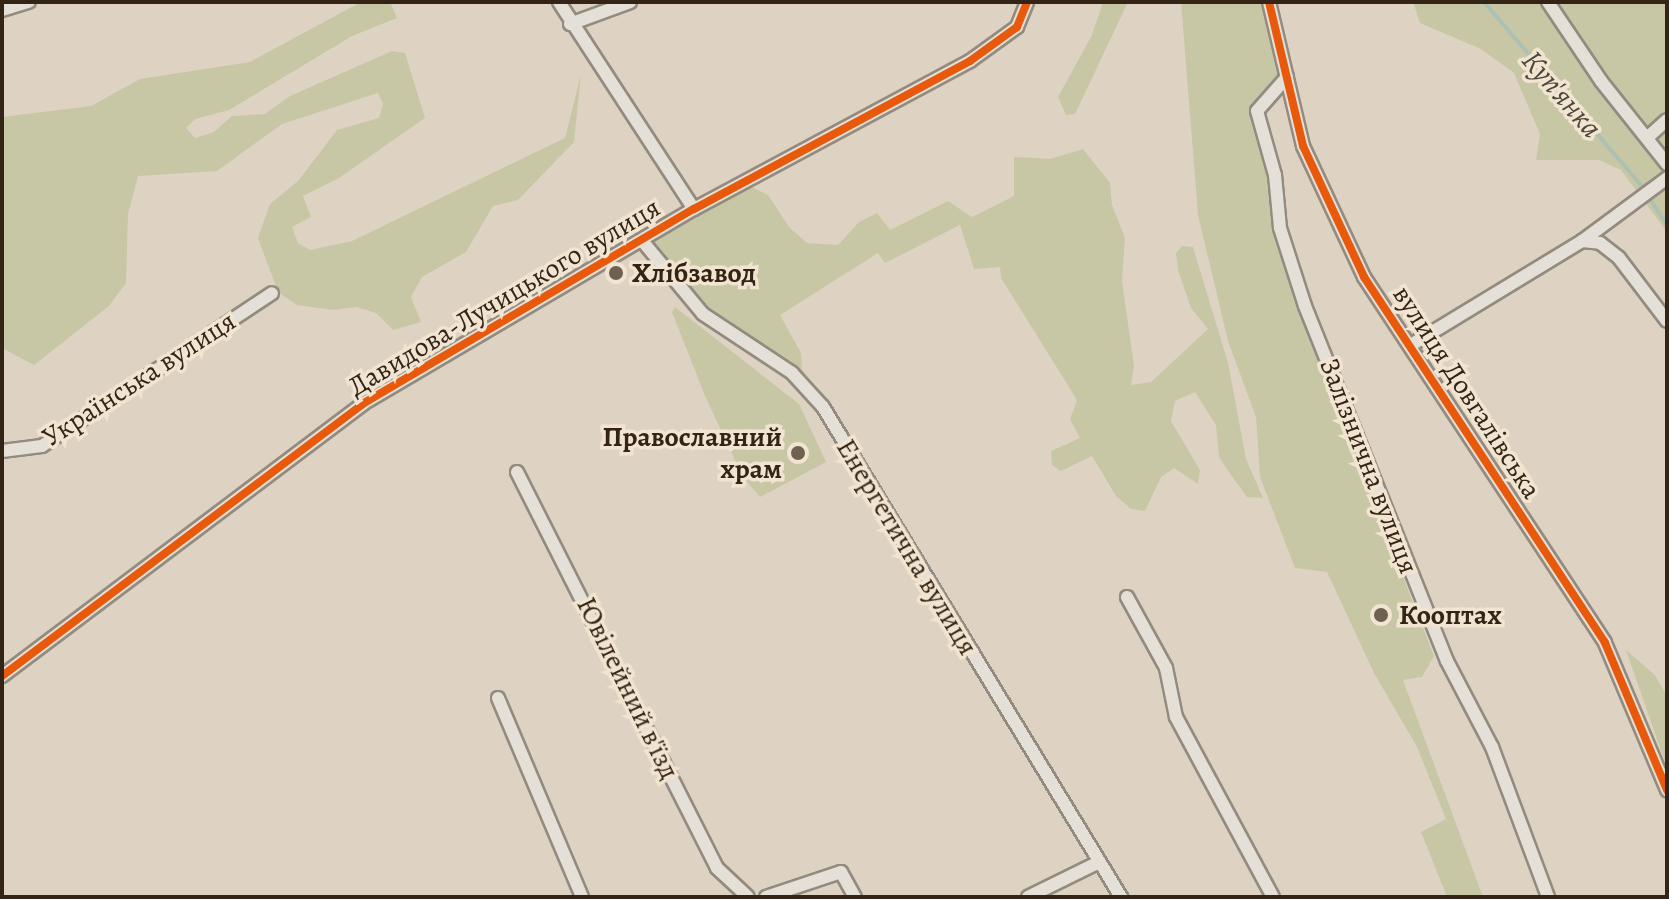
<!DOCTYPE html>
<meta charset="utf-8">
<style>
body{margin:0}
#map{position:relative;width:1669px;height:899px;overflow:hidden;background:#ded3c2;font-family:Alegreya,serif}
div>[style]{position:absolute}
.green>*{inset:0;background:#c7c7a6}
.stream>*{height:4px;margin:-2px;padding:0 2px;transform-origin:2px;border-radius:2px;background:#adc1b3}
.roads{filter:drop-shadow(2px 0 #938b7f) drop-shadow(-2px 0 #938b7f) drop-shadow(0 2px #938b7f) drop-shadow(0 -2px #938b7f)}
.minor>*{height:12px;margin:-6px;padding:0 6px;transform-origin:6px;border-radius:6px;background:#e5e0d7}
.cycleway>*{height:8px;margin:-4px;padding:0 4px;transform-origin:4px;border-radius:4px;background:#e8590c}
.dots>*{width:22px;height:22px;translate:-50% -50%;box-sizing:border-box;border:4px solid #f1e4d0;border-radius:50%}
span{translate:-50% -50%;white-space:nowrap;text-align:center;line-height:1.15;-webkit-text-stroke:7px #f1e4d0;paint-order:stroke}
.poi-label{font-size:28px;color:#332416;font-weight:700}
.left{translate:0 -50%;text-align:left}
.right{translate:-100% -50%;text-align:right}
.street-label{font-size:28px;color:#332416}
.water-label{font-size:30px;color:#4c493c;font-style:italic}
.frame{position:absolute;inset:0;border:4px solid #332416;pointer-events:none}
</style>
<div id="map">
<div class="green">
<div style="clip-path:polygon(361px 2px,390px 2px,397px 18px,352px 36px,229px 110px,195px 119px,186px 128px,195px 138px,214px 132px,232px 116px,265px 114px,290px 96px,392px 51px,405px 53px,425px 118px,339px 178px,303px 196px,311px 217px,292px 227px,298px 243px,310px 250px,352px 241px,565px 138px,581px 74px,574px 142px,518px 200px,493px 206px,466px 252px,422px 277px,411px 297px,421px 322px,393px 330px,376px 313px,357px 307px,333px 310px,297px 305px,278px 292px,258px 238px,270px 204px,298px 181px,337px 130px,379px 118px,383px 104px,378px 93px,282px 124px,217px 171px,138px 176px,128px 214px,126px 283px,109px 306px,34px 365px,2px 348px,2px 117px,91px 106px,140px 79px,250px 62px)"></div>
<div style="clip-path:polygon(1103px 2px,1128px 2px,1075px 114px,1066px 115px,1058px 97px,1092px 35px)"></div>
<div style="clip-path:polygon(1181px 2px,1266px 2px,1283px 73px,1263px 94px,1281px 246px,1340px 416px,1434px 656px,1422px 677px,1403px 680px,1483px 897px,1447px 897px,1421px 832px,1446px 819px,1417px 747px,1374px 673px,1327px 572px,1295px 568px,1260px 477px,1256px 417px,1228px 341px,1198px 215px)"></div>
<div style="clip-path:polygon(1413px 2px,1667px 2px,1667px 232px,1621px 170px,1599px 160px,1536px 160px,1540px 134px,1514px 73px,1481px 49px,1420px 23px)"></div>
<div style="clip-path:polygon(1083px 149px,1110px 183px,1112px 205px,1125px 238px,1122px 281px,1134px 366px,1131px 385px,1151px 382px,1208px 329px,1191px 308px,1178px 270px,1176px 253px,1182px 246px,1193px 247px,1228px 363px,1246px 459px,1263px 498px,1247px 497px,1236px 482px,1219px 457px,1216px 425px,1195px 392px,1175px 401px,1171px 421px,1200px 470px,1198px 484px,1174px 468px,1161px 477px,1145px 511px,1131px 509px,1116px 496px,1092px 456px,1061px 471px,1052px 465px,1051px 451px,1080px 438px,1070px 419px,1077px 400px,1001px 278px,1000px 267px,974px 269px,960px 225px,885px 263px,878px 253px,780px 315px,801px 353px,802px 369px,906px 530px,793px 373px,705px 316px,644px 243px,742px 182px,768px 195px,789px 227px,807px 243px,838px 245px,859px 222px,877px 213px,890px 230px,948px 201px,972px 217px,1014px 196px,1014px 157px,1050px 159px)"></div>
<div style="clip-path:polygon(675px 307px,799px 404px,826px 462px,760px 497px,743px 477px,705px 396px,672px 312px)"></div>
<div style="clip-path:polygon(1626px 650px,1655px 675px,1667px 696px,1667px 768px)"></div>
</div>
<div class="stream">
<div style="left:1484px;top:2px;width:241px;rotate:49.4deg"></div>
<div style="left:1652px;top:202px;width:27px;rotate:57deg"></div>
</div>
<div class="roads">
<div class="minor">
<div style="left:559px;top:2px;width:247px;rotate:56.9deg"></div>
<div style="left:1269px;top:2px;width:148px;rotate:76.7deg"></div>
<div style="left:1303px;top:146px;width:145px;rotate:65deg"></div>
<div style="left:1364px;top:277px;width:438px;rotate:56.6deg"></div>
<div style="left:1605px;top:643px;width:160px;rotate:67.1deg"></div>
<div style="left:1548px;top:2px;width:95px;rotate:56.1deg"></div>
<div style="left:1601px;top:81px;width:106px;rotate:51.5deg"></div>
<div style="left:2px;top:10px;width:28px;rotate:-17deg"></div>
<div style="left:570px;top:24px;width:64px;rotate:-20.1deg"></div>
<div style="left:1287px;top:77px;width:45px;rotate:131.4deg"></div>
<div style="left:1257px;top:111px;width:66px;rotate:74.3deg"></div>
<div style="left:1275px;top:175px;width:53px;rotate:84.6deg"></div>
<div style="left:1280px;top:228px;width:82px;rotate:72.2deg"></div>
<div style="left:1305px;top:306px;width:382px;rotate:68.2deg"></div>
<div style="left:1447px;top:661px;width:97px;rotate:62.4deg"></div>
<div style="left:1492px;top:747px;width:160px;rotate:69.5deg"></div>
<div style="left:1648px;top:137px;width:25px;rotate:-42deg"></div>
<div style="left:1582px;top:241px;width:106px;rotate:-36.5deg"></div>
<div style="left:644px;top:243px;width:92px;rotate:50.3deg"></div>
<div style="left:703px;top:314px;width:107px;rotate:33.5deg"></div>
<div style="left:792px;top:373px;width:46px;rotate:47.6deg"></div>
<div style="left:823px;top:407px;width:574px;rotate:58.69deg"></div>
<div style="left:1411px;top:345px;width:200px;rotate:-31.3deg"></div>
<div style="left:1582px;top:241px;width:18px;rotate:6deg"></div>
<div style="left:1600px;top:243px;width:24px;rotate:38deg"></div>
<div style="left:1619px;top:258px;width:79px;rotate:52.7deg"></div>
<div style="left:2px;top:451px;width:40px;rotate:-7.1deg"></div>
<div style="left:42px;top:446px;width:276px;rotate:-33.6deg"></div>
<div style="left:517px;top:472px;width:444px;rotate:63.2deg"></div>
<div style="left:717px;top:868px;width:42px;rotate:43.1deg"></div>
<div style="left:1127px;top:597px;width:81px;rotate:61.2deg"></div>
<div style="left:1166px;top:668px;width:50px;rotate:78.5deg"></div>
<div style="left:1176px;top:717px;width:204px;rotate:61.7deg"></div>
<div style="left:2px;top:676px;width:453px;rotate:-37deg"></div>
<div style="left:364px;top:403px;width:383px;rotate:-30.5deg"></div>
<div style="left:694px;top:209px;width:313px;rotate:-28.2deg"></div>
<div style="left:970px;top:61px;width:58px;rotate:-35.9deg"></div>
<div style="left:1017px;top:27px;width:27px;rotate:-68deg"></div>
<div style="left:498px;top:698px;width:216px;rotate:67.1deg"></div>
<div style="left:766px;top:897px;width:79px;rotate:-18.4deg"></div>
<div style="left:841px;top:872px;width:29px;rotate:61deg"></div>
<div style="left:1028px;top:897px;width:77px;rotate:-26.2deg"></div>
</div>
</div>
<div class="cycleway">
<div style="left:1269px;top:2px;width:148px;rotate:76.7deg"></div>
<div style="left:1303px;top:146px;width:145px;rotate:65deg"></div>
<div style="left:1364px;top:277px;width:438px;rotate:56.6deg"></div>
<div style="left:1605px;top:643px;width:160px;rotate:67.1deg"></div>
<div style="left:2px;top:676px;width:453px;rotate:-37deg"></div>
<div style="left:364px;top:403px;width:383px;rotate:-30.5deg"></div>
<div style="left:694px;top:209px;width:313px;rotate:-28.2deg"></div>
<div style="left:970px;top:61px;width:58px;rotate:-35.9deg"></div>
<div style="left:1017px;top:27px;width:27px;rotate:-68deg"></div>
</div>
<div class="dots">
<div style="left:616px;top:273px;background:#6f6152"></div>
<div style="left:798px;top:453px;background:#6f6152"></div>
<div style="left:1381px;top:615px;background:#6f6152"></div>
</div>
<div class="poi-label">
<span class="left" style="left:632px;top:273px">Хлібзавод</span>
<span class="right" style="left:782px;top:453px">Православний<br>храм</span>
<span class="left" style="left:1399px;top:615px">Кооптах</span>
</div>
<div class="street-label">
<span style="left:504px;top:297px;rotate:-31deg">Давидова-Лучицького вулиця</span>
<span style="left:139px;top:379px;rotate:-33deg">Українська вулиця</span>
<span style="left:1467px;top:392px;rotate:57deg">вулиця Довгалівська</span>
<span style="left:1369px;top:466px;rotate:69deg">Залізнична вулиця</span>
<span style="left:907px;top:547px;rotate:59deg">Енергетична вулиця</span>
<span style="left:628px;top:688px;rotate:64deg">Ювілейний в'їзд</span>
</div>
<div class="water-label">
<span style="left:1562px;top:94px;rotate:49deg">Куп'янка</span>
</div>
<div class="frame"></div>
</div>
